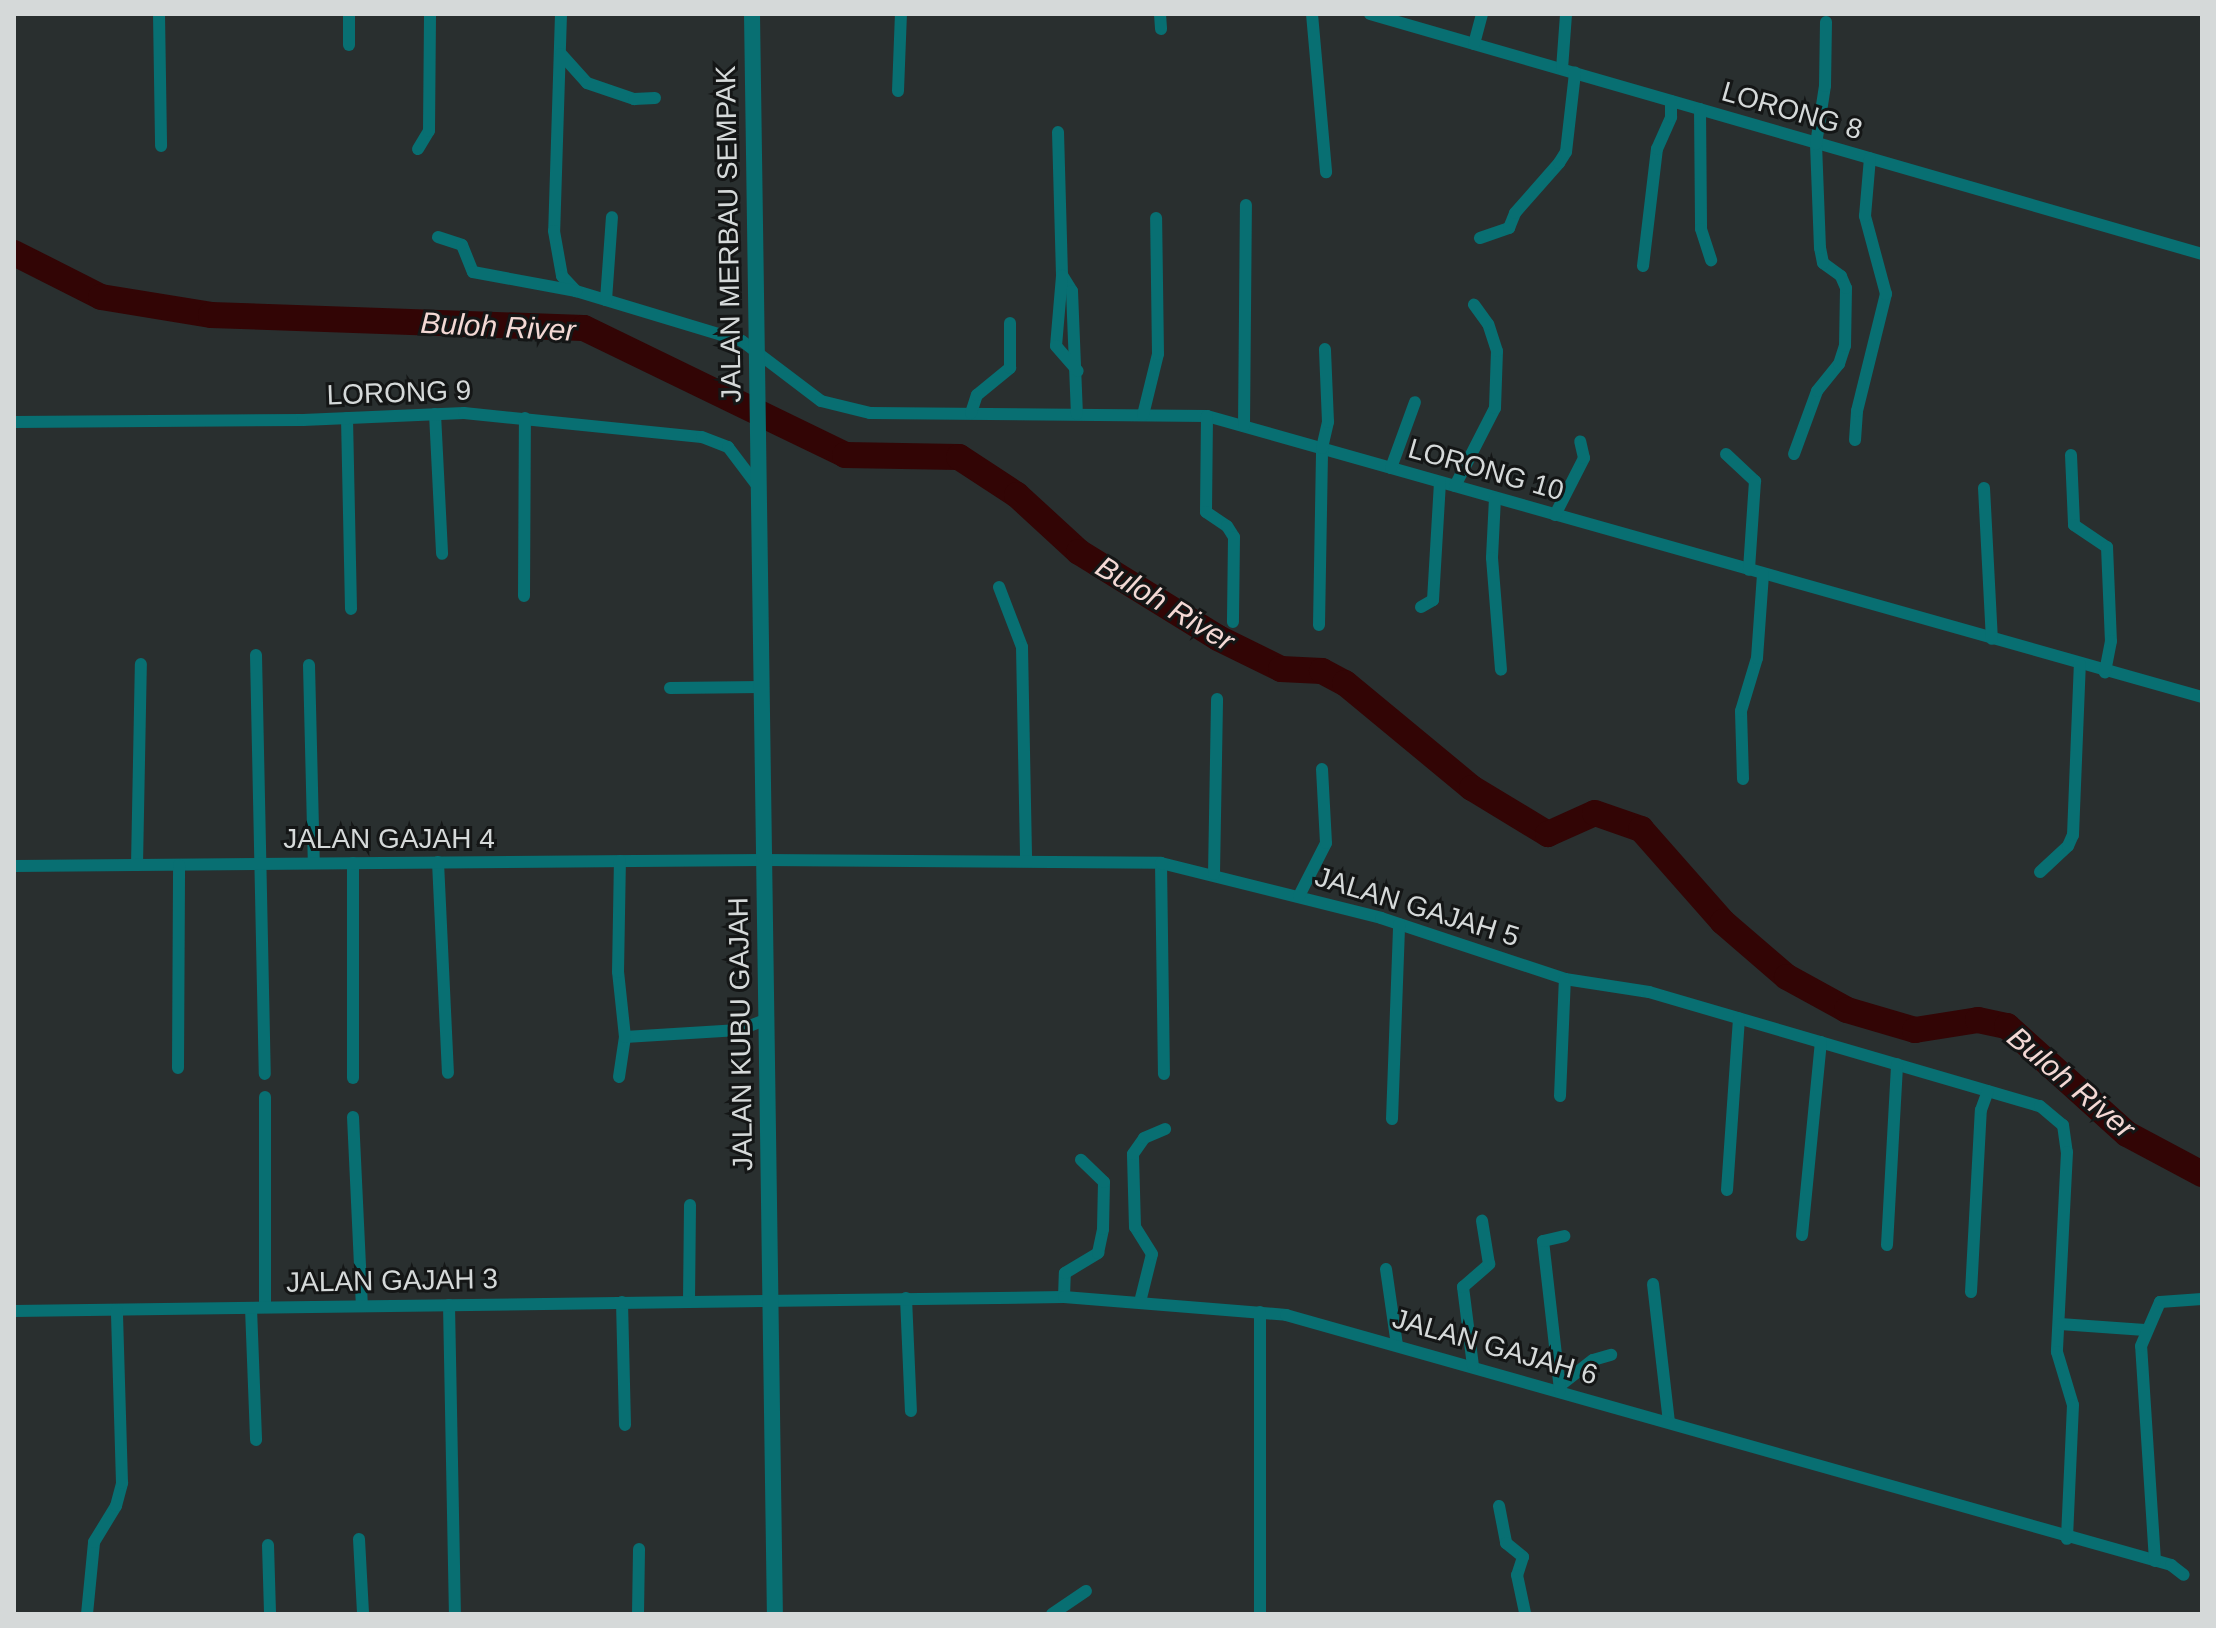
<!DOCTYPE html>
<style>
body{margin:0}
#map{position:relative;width:2216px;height:1628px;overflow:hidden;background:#292f2f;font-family:Helvetica,sans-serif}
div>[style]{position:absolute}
.river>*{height:26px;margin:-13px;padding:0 13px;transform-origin:13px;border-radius:13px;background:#320505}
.minor>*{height:12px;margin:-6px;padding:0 6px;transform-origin:6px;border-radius:6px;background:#086f72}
.tertiary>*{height:16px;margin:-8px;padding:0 8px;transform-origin:8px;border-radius:8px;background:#086f72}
span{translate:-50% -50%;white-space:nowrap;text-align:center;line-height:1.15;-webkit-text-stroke:6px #141616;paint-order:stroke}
.street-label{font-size:28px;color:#d5d9d9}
.water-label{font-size:30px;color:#f3d8d4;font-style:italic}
.frame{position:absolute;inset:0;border:16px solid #d5d9d9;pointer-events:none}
</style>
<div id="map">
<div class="river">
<div style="left:14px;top:253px;width:97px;rotate:26.8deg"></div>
<div style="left:101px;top:297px;width:111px;rotate:9.3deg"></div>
<div style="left:211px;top:315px;width:373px;rotate:2deg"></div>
<div style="left:584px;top:328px;width:290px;rotate:25.9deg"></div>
<div style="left:845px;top:455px;width:114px;rotate:1deg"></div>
<div style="left:959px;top:457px;width:69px;rotate:33.2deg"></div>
<div style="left:1017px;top:495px;width:84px;rotate:42.6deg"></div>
<div style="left:1079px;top:552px;width:163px;rotate:31.7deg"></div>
<div style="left:1218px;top:638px;width:70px;rotate:26.2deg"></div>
<div style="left:1281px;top:669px;width:41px;rotate:2.8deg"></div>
<div style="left:1322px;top:671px;width:26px;rotate:28deg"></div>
<div style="left:1345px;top:683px;width:165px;rotate:39.6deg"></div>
<div style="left:1472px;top:788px;width:89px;rotate:31.2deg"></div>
<div style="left:1548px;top:834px;width:51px;rotate:-24.1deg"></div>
<div style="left:1595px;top:813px;width:49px;rotate:19.2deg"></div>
<div style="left:1641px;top:829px;width:124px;rotate:48.6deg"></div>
<div style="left:1723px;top:922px;width:84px;rotate:40.7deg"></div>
<div style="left:1787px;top:977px;width:68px;rotate:28.8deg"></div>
<div style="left:1847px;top:1010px;width:71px;rotate:16.4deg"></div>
<div style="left:1915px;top:1030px;width:64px;rotate:-9deg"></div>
<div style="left:1978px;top:1020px;width:30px;rotate:12deg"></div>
<div style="left:2007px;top:1026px;width:161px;rotate:42deg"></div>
<div style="left:2127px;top:1134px;width:85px;rotate:28.1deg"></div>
</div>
<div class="minor">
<div style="left:159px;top:14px;width:132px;rotate:89.1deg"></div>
<div style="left:561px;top:14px;width:217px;rotate:91.8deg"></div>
<div style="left:554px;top:231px;width:46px;rotate:79.9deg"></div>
<div style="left:562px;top:276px;width:21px;rotate:47deg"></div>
<div style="left:576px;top:291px;width:173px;rotate:16.8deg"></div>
<div style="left:742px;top:341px;width:99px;rotate:37.2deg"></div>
<div style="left:821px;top:401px;width:50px;rotate:13.8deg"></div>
<div style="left:870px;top:413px;width:337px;rotate:0.5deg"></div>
<div style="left:1207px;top:416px;width:1034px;rotate:15.77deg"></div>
<div style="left:1160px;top:14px;width:15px;rotate:86deg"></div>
<div style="left:1312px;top:14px;width:159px;rotate:84.9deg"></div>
<div style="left:1370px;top:14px;width:866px;rotate:16.09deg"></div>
<div style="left:1474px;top:44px;width:31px;rotate:-75deg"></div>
<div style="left:349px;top:45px;width:31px;rotate:-90deg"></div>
<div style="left:561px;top:54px;width:39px;rotate:48deg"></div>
<div style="left:587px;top:83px;width:50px;rotate:18.8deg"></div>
<div style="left:634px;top:99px;width:21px;rotate:-3deg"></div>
<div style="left:1562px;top:69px;width:55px;rotate:-85.8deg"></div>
<div style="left:898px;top:91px;width:77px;rotate:-87.8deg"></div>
<div style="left:1700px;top:109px;width:120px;rotate:89.5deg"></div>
<div style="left:1701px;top:229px;width:33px;rotate:72deg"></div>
<div style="left:1058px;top:132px;width:143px;rotate:88.4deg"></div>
<div style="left:1062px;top:275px;width:19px;rotate:58deg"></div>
<div style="left:1072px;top:291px;width:123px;rotate:87.7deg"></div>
<div style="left:418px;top:149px;width:21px;rotate:-59deg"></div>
<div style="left:429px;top:131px;width:117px;rotate:-89.5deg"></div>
<div style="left:438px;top:237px;width:25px;rotate:18deg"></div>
<div style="left:462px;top:245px;width:29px;rotate:68deg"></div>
<div style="left:473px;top:272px;width:105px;rotate:10.5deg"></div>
<div style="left:1480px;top:238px;width:31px;rotate:-19deg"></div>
<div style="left:1509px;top:228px;width:16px;rotate:-68deg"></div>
<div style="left:1515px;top:213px;width:67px;rotate:-48.7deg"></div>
<div style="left:1559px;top:163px;width:13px;rotate:-58deg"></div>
<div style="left:1566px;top:152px;width:80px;rotate:-83.5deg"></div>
<div style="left:1643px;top:266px;width:118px;rotate:-83.2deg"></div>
<div style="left:1657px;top:149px;width:35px;rotate:-66deg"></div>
<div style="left:1671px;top:117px;width:16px;rotate:-90deg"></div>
<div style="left:1062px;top:276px;width:70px;rotate:94.9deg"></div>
<div style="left:1056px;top:346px;width:33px;rotate:49deg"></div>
<div style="left:606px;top:300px;width:83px;rotate:-85.9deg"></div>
<div style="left:971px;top:413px;width:19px;rotate:-72deg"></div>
<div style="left:977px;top:395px;width:43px;rotate:-39.3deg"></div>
<div style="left:1010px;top:368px;width:45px;rotate:-90deg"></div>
<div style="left:435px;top:414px;width:140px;rotate:87.1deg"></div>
<div style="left:1143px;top:415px;width:63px;rotate:-76.2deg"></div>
<div style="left:1158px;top:354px;width:136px;rotate:-90.8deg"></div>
<div style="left:1207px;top:416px;width:96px;rotate:90.6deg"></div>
<div style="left:1206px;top:512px;width:25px;rotate:34deg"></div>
<div style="left:1227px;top:526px;width:13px;rotate:58deg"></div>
<div style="left:1234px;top:537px;width:85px;rotate:90.7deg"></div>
<div style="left:347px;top:418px;width:191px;rotate:88.8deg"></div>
<div style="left:14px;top:422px;width:289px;rotate:-0.4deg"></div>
<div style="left:303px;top:420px;width:161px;rotate:-2.5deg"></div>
<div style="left:464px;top:413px;width:239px;rotate:5.8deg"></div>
<div style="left:702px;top:437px;width:28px;rotate:21deg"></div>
<div style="left:728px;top:447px;width:51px;rotate:52.9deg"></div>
<div style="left:1244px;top:426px;width:221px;rotate:-89.5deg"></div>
<div style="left:1855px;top:440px;width:29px;rotate:-86deg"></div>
<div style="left:1857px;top:411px;width:121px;rotate:-76.1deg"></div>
<div style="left:1886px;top:294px;width:81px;rotate:-105.1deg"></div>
<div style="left:1865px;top:216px;width:58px;rotate:-85.1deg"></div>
<div style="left:1726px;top:454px;width:40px;rotate:43deg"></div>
<div style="left:1755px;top:481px;width:89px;rotate:93.9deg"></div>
<div style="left:1794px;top:454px;width:67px;rotate:-69.9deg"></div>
<div style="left:1817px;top:391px;width:35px;rotate:-51deg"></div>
<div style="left:1839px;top:364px;width:19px;rotate:-72deg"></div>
<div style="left:1845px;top:346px;width:58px;rotate:-89deg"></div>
<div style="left:1846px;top:288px;width:13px;rotate:-113deg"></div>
<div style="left:1841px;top:276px;width:22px;rotate:-144deg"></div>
<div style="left:1823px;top:263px;width:15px;rotate:-101deg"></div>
<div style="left:1820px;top:248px;width:104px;rotate:-92.2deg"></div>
<div style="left:1816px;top:144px;width:59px;rotate:-81.2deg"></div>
<div style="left:1825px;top:86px;width:64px;rotate:-89.1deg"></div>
<div style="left:2071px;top:455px;width:70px;rotate:87.5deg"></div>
<div style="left:2074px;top:525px;width:40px;rotate:34deg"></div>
<div style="left:2107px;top:547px;width:94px;rotate:87.6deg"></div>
<div style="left:2111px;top:641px;width:32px;rotate:101deg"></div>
<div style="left:1391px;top:468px;width:70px;rotate:-70deg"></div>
<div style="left:1455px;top:486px;width:88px;rotate:-62.9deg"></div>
<div style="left:1495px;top:408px;width:57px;rotate:-88deg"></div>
<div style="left:1497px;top:351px;width:28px;rotate:-108deg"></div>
<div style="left:1488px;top:324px;width:24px;rotate:-126deg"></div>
<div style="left:1984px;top:488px;width:151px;rotate:87deg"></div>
<div style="left:1495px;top:498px;width:60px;rotate:92.9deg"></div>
<div style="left:1492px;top:558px;width:112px;rotate:85.4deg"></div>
<div style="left:1555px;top:515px;width:64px;rotate:-63deg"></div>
<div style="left:1584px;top:458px;width:17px;rotate:-103deg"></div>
<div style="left:999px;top:587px;width:64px;rotate:69deg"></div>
<div style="left:1022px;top:647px;width:212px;rotate:88.9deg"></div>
<div style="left:524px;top:596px;width:178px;rotate:-89.7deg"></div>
<div style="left:1421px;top:607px;width:14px;rotate:-30deg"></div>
<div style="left:1433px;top:600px;width:118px;rotate:-86.6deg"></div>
<div style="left:1319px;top:625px;width:177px;rotate:-89deg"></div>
<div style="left:1322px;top:448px;width:27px;rotate:-77deg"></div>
<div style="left:1328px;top:422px;width:73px;rotate:-92.4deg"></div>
<div style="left:256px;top:655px;width:419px;rotate:88.8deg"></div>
<div style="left:309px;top:665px;width:198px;rotate:88.6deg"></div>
<div style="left:670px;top:688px;width:92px;rotate:-0.6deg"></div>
<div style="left:1743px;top:779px;width:68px;rotate:-91.7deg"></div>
<div style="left:1741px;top:711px;width:55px;rotate:-73.2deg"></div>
<div style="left:1757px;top:658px;width:84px;rotate:-85.9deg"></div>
<div style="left:438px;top:862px;width:211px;rotate:87.3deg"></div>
<div style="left:353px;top:863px;width:215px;rotate:90deg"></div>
<div style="left:1161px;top:863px;width:211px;rotate:89.2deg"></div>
<div style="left:137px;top:865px;width:201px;rotate:-88.9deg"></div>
<div style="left:14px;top:866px;width:750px;rotate:-0.46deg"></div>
<div style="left:764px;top:860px;width:397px;rotate:0.4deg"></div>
<div style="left:1161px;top:863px;width:227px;rotate:14deg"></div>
<div style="left:1381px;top:918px;width:194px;rotate:18.3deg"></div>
<div style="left:1565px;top:979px;width:85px;rotate:8.8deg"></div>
<div style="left:1649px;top:992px;width:407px;rotate:16.3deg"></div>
<div style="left:2040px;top:1106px;width:30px;rotate:40deg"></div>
<div style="left:2063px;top:1125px;width:27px;rotate:82deg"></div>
<div style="left:2067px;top:1152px;width:200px;rotate:92.9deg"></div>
<div style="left:2057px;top:1352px;width:55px;rotate:73.2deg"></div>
<div style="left:2073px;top:1405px;width:134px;rotate:92.6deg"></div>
<div style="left:2040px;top:872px;width:38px;rotate:-43deg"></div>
<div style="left:2068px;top:846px;width:12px;rotate:-66deg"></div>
<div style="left:2073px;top:835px;width:171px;rotate:-87.7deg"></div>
<div style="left:1214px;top:874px;width:175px;rotate:-89deg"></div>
<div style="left:1299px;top:896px;width:59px;rotate:-63deg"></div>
<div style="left:1326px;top:843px;width:74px;rotate:-93.1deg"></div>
<div style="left:625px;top:1037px;width:114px;rotate:-3.5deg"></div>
<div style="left:739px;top:1030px;width:30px;rotate:-21deg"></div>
<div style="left:178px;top:1068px;width:203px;rotate:-89.7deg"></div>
<div style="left:619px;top:1077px;width:40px;rotate:-81.5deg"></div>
<div style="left:625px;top:1037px;width:65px;rotate:-96.1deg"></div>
<div style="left:618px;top:972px;width:111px;rotate:-89deg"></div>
<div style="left:1560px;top:1096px;width:117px;rotate:-87.6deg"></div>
<div style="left:353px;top:1117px;width:189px;rotate:87.3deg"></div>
<div style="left:1392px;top:1119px;width:195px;rotate:-87.9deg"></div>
<div style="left:1727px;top:1190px;width:172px;rotate:-86deg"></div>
<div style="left:1802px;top:1235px;width:194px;rotate:-84.4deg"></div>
<div style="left:1887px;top:1245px;width:181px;rotate:-86.8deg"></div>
<div style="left:1386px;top:1269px;width:77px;rotate:81.8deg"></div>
<div style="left:1653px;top:1284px;width:139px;rotate:83.4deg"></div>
<div style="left:1971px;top:1292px;width:182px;rotate:-86.9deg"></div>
<div style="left:1981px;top:1110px;width:20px;rotate:-70deg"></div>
<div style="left:1064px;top:1297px;width:24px;rotate:-88deg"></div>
<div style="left:1065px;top:1273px;width:39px;rotate:-31deg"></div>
<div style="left:1098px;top:1253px;width:25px;rotate:-78deg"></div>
<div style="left:1103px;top:1229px;width:47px;rotate:-88.8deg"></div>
<div style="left:1104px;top:1182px;width:32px;rotate:-136deg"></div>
<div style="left:906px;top:1298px;width:113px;rotate:87.5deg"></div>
<div style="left:689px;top:1301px;width:96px;rotate:-89.4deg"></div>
<div style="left:622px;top:1302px;width:123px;rotate:88.6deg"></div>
<div style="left:1140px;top:1302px;width:49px;rotate:-76deg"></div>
<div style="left:1152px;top:1254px;width:32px;rotate:-122deg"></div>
<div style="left:1135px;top:1227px;width:73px;rotate:-91.6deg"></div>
<div style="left:1133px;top:1154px;width:19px;rotate:-55deg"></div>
<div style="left:1144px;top:1138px;width:23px;rotate:-23deg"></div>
<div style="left:449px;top:1305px;width:309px;rotate:88.9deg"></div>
<div style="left:265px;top:1307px;width:210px;rotate:-90deg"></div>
<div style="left:251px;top:1308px;width:132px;rotate:87.8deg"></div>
<div style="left:14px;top:1311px;width:1050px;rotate:-0.76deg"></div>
<div style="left:1064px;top:1297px;width:223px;rotate:4.6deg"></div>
<div style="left:1286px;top:1315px;width:920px;rotate:15.77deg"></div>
<div style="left:2171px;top:1565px;width:16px;rotate:38deg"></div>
<div style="left:2060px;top:1324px;width:85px;rotate:4deg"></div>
<div style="left:1473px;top:1366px;width:80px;rotate:-97.2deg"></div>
<div style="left:1463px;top:1287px;width:35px;rotate:-41deg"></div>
<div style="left:1489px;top:1264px;width:44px;rotate:-99.2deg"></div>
<div style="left:1562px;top:1384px;width:39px;rotate:-38deg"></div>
<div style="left:1593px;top:1360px;width:19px;rotate:-16deg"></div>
<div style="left:1560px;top:1390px;width:150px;rotate:-96.5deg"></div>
<div style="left:1543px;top:1241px;width:22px;rotate:-13deg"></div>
<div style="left:1499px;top:1506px;width:38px;rotate:79deg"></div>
<div style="left:1506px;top:1543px;width:22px;rotate:39deg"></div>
<div style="left:1523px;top:1557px;width:19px;rotate:108deg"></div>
<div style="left:1517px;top:1575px;width:40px;rotate:78deg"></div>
<div style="left:359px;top:1539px;width:75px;rotate:86.9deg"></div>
<div style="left:268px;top:1545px;width:69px;rotate:88.3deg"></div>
<div style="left:2155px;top:1561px;width:215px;rotate:-93.7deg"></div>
<div style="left:2141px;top:1346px;width:48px;rotate:-66.6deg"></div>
<div style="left:2160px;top:1302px;width:42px;rotate:-4.1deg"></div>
<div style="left:87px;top:1614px;width:72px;rotate:-84.4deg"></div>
<div style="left:94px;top:1542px;width:42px;rotate:-58.6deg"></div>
<div style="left:116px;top:1506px;width:24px;rotate:-75deg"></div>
<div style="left:122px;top:1483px;width:173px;rotate:-91.7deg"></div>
<div style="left:638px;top:1614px;width:65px;rotate:-89.1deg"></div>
<div style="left:1052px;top:1614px;width:41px;rotate:-34.1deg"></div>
<div style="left:1260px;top:1614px;width:302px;rotate:-90deg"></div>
</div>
<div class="tertiary">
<div style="left:752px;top:14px;width:1600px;rotate:89.18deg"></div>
</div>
<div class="street-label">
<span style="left:1792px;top:111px;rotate:16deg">LORONG 8</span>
<span style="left:729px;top:234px;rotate:-91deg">JALAN MERBAU SEMPAK</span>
<span style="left:399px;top:393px;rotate:-2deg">LORONG 9</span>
<span style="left:1486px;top:470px;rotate:16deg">LORONG 10</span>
<span style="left:389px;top:839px">JALAN GAJAH 4</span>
<span style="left:1417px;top:907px;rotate:17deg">JALAN GAJAH 5</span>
<span style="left:741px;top:1034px;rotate:-91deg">JALAN KUBU GAJAH</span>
<span style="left:392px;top:1281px;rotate:-1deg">JALAN GAJAH 3</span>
<span style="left:1495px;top:1347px;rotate:16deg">JALAN GAJAH 6</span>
</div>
<div class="water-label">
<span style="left:498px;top:327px;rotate:3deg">Buloh River</span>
<span style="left:1165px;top:604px;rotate:31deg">Buloh River</span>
<span style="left:2071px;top:1083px;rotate:40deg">Buloh River</span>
</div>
<div class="frame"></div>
</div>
